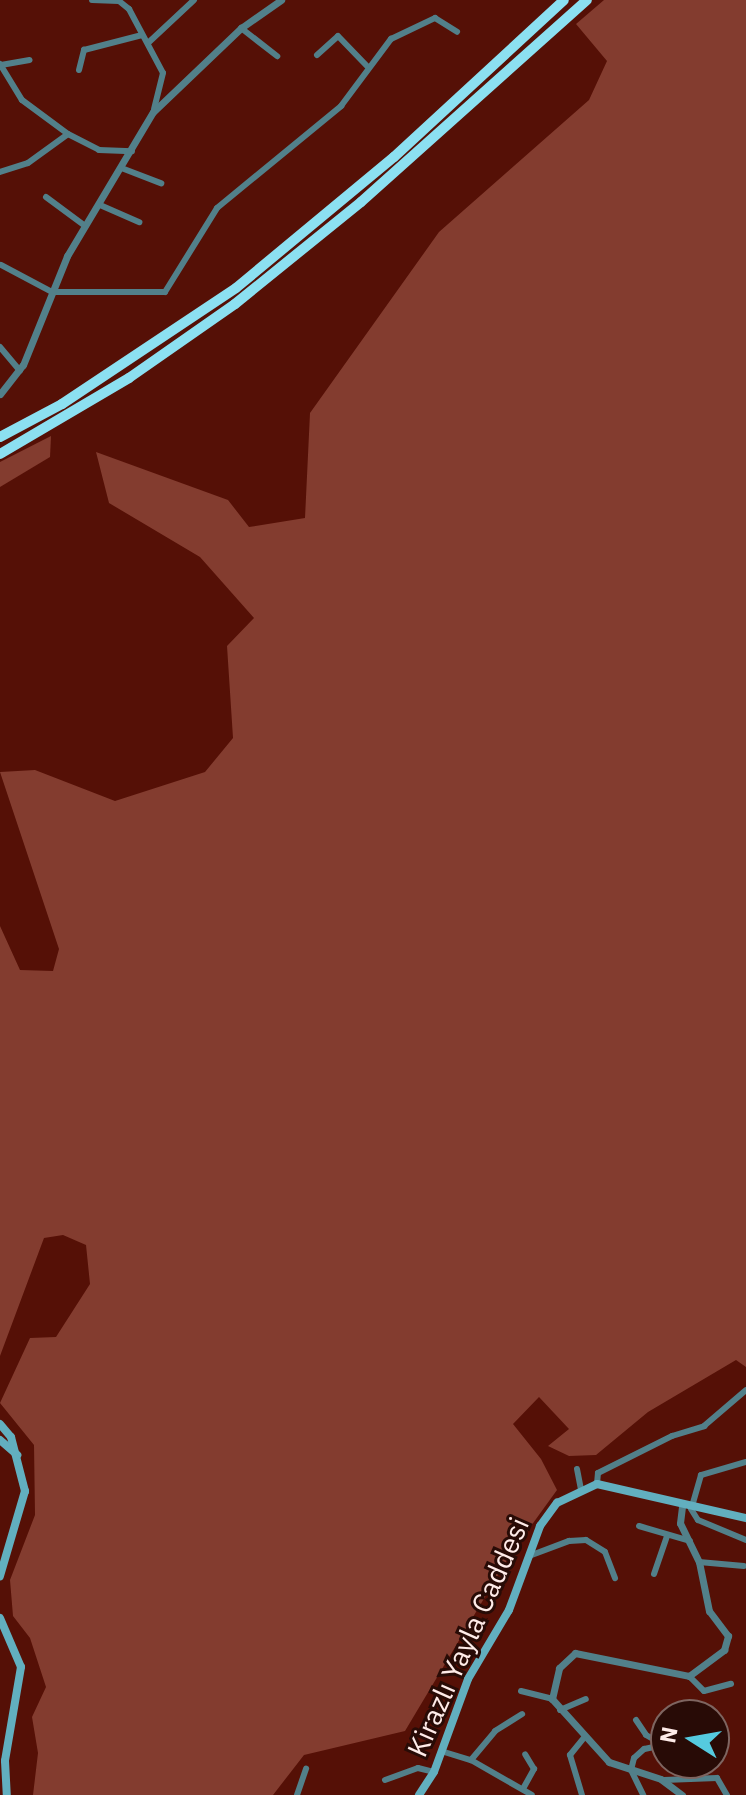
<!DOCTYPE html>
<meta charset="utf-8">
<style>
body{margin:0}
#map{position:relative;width:746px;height:1795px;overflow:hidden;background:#551006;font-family:"IBM Plex Sans",sans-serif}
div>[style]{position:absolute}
.green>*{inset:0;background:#833c2f}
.minor>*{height:6px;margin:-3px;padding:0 3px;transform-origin:3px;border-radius:3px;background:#52808a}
.tertiary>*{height:7px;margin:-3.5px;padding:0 3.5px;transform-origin:3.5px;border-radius:3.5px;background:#52808a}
.secondary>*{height:8px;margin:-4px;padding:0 4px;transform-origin:4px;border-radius:4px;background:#62afbf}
.trunk>*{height:10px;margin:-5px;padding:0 5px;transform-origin:5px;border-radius:5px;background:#8ce0f1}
span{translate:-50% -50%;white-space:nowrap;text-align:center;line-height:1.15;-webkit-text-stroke:6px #280b06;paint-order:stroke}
.street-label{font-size:28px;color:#feebe8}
.north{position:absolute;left:650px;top:1699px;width:80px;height:80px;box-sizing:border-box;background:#280b06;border:2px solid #7e6560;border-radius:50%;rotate:281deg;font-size:22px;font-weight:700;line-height:32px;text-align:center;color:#feebe8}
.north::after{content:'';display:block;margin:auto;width:28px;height:36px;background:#55cadf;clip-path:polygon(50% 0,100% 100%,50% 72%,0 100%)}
</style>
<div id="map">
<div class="green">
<div style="clip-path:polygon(604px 0,746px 0,746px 1367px,736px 1360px,648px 1412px,596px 1455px,569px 1456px,548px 1446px,569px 1429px,539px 1397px,513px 1424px,541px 1459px,557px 1490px,510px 1555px,405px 1731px,304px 1755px,273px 1795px,33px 1795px,38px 1753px,32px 1717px,46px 1687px,30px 1638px,13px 1616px,10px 1580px,35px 1515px,34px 1445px,0 1403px,30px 1338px,56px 1337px,90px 1284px,86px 1245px,63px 1235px,44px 1238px,0 1356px,0 926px,20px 970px,53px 971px,59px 949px,0 772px,35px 770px,115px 801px,205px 772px,233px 738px,227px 646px,254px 618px,200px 557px,109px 503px,96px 452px,228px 500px,249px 527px,305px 518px,310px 413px,439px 232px,589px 100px,607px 61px,576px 24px)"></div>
<div style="clip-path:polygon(51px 436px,50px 457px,0 487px,0 462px)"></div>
</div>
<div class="minor">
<div style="left:92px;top:0;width:27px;rotate:2deg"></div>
<div style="left:119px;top:1px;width:13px;rotate:39deg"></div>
<div style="left:129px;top:9px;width:72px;rotate:62deg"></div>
<div style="left:163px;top:73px;width:37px;rotate:104deg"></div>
<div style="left:241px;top:28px;width:46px;rotate:37.9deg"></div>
<div style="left:148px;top:43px;width:63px;rotate:-43.1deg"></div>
<div style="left:317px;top:55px;width:28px;rotate:-42deg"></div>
<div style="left:338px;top:36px;width:42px;rotate:46deg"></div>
<div style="left:0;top:64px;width:42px;rotate:58.6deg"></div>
<div style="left:22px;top:100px;width:57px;rotate:36.5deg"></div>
<div style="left:68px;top:134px;width:35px;rotate:27deg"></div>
<div style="left:99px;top:150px;width:33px;rotate:2deg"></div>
<div style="left:1px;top:65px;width:29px;rotate:-10deg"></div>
<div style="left:79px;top:70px;width:21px;rotate:-76deg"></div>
<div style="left:84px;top:50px;width:60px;rotate:-14.5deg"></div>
<div style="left:124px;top:169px;width:40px;rotate:21deg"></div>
<div style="left:0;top:172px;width:29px;rotate:-18deg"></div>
<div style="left:28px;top:163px;width:49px;rotate:-35.9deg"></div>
<div style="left:46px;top:197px;width:49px;rotate:36.6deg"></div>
<div style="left:100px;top:205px;width:43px;rotate:23.6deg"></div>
<div style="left:1px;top:265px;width:58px;rotate:27.9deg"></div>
<div style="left:52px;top:292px;width:113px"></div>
<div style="left:165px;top:292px;width:99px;rotate:-58.2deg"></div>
<div style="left:217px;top:208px;width:161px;rotate:-39.4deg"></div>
<div style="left:341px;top:106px;width:84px;rotate:-53.3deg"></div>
<div style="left:391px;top:39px;width:49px;rotate:-25.5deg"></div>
<div style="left:435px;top:18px;width:26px;rotate:32deg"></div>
<div style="left:0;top:347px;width:31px;rotate:50deg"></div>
<div style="left:746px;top:1462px;width:47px;rotate:163.9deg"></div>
<div style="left:701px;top:1475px;width:35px;rotate:106deg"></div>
<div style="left:691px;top:1509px;width:13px;rotate:58deg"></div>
<div style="left:698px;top:1520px;width:52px;rotate:22.6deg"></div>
<div style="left:577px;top:1469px;width:20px;rotate:79deg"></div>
<div style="left:597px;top:1484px;width:11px;rotate:-85deg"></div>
<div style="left:598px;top:1473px;width:83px;rotate:-26.6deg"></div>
<div style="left:672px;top:1436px;width:34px;rotate:-17deg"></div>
<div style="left:704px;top:1426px;width:55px;rotate:-40.6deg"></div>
<div style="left:639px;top:1526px;width:53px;rotate:16.4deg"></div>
<div style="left:529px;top:1556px;width:43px;rotate:-20.6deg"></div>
<div style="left:569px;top:1541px;width:17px;rotate:-3deg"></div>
<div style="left:586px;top:1540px;width:22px;rotate:32deg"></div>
<div style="left:605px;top:1552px;width:28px;rotate:69deg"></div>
<div style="left:699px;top:1562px;width:45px;rotate:5.1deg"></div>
<div style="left:654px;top:1574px;width:40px;rotate:-71.1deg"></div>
<div style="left:689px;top:1676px;width:21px;rotate:45deg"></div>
<div style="left:704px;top:1691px;width:28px;rotate:-15deg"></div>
<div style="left:521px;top:1691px;width:32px;rotate:14deg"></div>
<div style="left:560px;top:1710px;width:28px;rotate:-23deg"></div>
<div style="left:636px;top:1720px;width:18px;rotate:56deg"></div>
<div style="left:646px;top:1735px;width:20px;rotate:30deg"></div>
<div style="left:663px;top:1745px;width:19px;rotate:168deg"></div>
<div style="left:644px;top:1749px;width:13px;rotate:138deg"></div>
<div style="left:634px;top:1758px;width:12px;rotate:104deg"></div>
<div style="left:631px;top:1770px;width:28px;rotate:64deg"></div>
<div style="left:441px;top:1751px;width:31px;rotate:17deg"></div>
<div style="left:471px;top:1760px;width:70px;rotate:29.8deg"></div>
<div style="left:471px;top:1760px;width:38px;rotate:-50deg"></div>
<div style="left:495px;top:1731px;width:32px;rotate:-32deg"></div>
<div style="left:385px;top:1780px;width:35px;rotate:-20deg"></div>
<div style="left:418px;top:1768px;width:16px;rotate:14deg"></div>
<div style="left:664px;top:1780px;width:53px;rotate:-2.2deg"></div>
<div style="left:717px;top:1778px;width:20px;rotate:60deg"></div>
<div style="left:524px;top:1787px;width:21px;rotate:-61deg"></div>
<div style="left:534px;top:1769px;width:17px;rotate:-121deg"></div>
<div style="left:297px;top:1795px;width:28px;rotate:-71deg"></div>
<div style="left:582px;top:1795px;width:42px;rotate:-106.7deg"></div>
<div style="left:570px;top:1755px;width:22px;rotate:-51deg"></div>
</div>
<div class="tertiary">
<div style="left:0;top:394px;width:37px;rotate:-52deg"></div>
<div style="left:23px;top:365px;width:118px;rotate:-68deg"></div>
<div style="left:67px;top:256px;width:168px;rotate:-59.2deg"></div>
<div style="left:153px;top:112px;width:122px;rotate:-43.7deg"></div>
<div style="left:241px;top:28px;width:49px;rotate:-35deg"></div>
<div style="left:682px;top:1795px;width:26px;rotate:-143deg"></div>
<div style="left:661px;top:1779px;width:55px;rotate:-161.9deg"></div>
<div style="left:609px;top:1762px;width:85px;rotate:-132.1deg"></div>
<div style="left:552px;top:1699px;width:32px;rotate:-77deg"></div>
<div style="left:559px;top:1668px;width:22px;rotate:-43deg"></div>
<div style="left:575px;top:1653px;width:116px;rotate:11.4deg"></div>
<div style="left:689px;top:1676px;width:44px;rotate:-36.6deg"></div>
<div style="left:724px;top:1650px;width:15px;rotate:-74deg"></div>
<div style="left:728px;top:1636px;width:31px;rotate:-127deg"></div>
<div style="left:709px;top:1611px;width:50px;rotate:-101.5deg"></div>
<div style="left:699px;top:1562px;width:43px;rotate:-116deg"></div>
<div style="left:680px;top:1523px;width:16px;rotate:-83deg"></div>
</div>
<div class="secondary">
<div style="left:0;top:1424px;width:17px;rotate:50deg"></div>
<div style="left:11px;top:1437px;width:56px;rotate:75.5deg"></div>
<div style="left:25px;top:1491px;width:89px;rotate:106.4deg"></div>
<div style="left:0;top:1440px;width:23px;rotate:41deg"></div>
<div style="left:0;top:1618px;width:53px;rotate:66.8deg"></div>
<div style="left:21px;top:1667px;width:95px;rotate:99.7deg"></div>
<div style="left:5px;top:1761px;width:34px;rotate:87deg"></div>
<div style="left:419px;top:1795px;width:27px;rotate:-57deg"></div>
<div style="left:434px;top:1772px;width:99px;rotate:-69.9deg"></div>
<div style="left:468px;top:1679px;width:80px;rotate:-59.3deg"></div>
<div style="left:509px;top:1610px;width:90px;rotate:-69.7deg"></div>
<div style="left:540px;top:1526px;width:29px;rotate:-54deg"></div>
<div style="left:557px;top:1503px;width:44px;rotate:-25.4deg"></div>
<div style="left:597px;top:1484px;width:153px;rotate:12.9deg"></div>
</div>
<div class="trunk">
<div style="left:0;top:437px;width:70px;rotate:-28deg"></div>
<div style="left:62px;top:404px;width:209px;rotate:-33.7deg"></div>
<div style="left:236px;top:288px;width:205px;rotate:-39.7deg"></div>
<div style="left:394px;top:157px;width:231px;rotate:-42.7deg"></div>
<div style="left:0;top:454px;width:150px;rotate:-30.5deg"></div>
<div style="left:129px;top:378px;width:129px;rotate:-34.9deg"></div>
<div style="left:235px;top:304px;width:162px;rotate:-39deg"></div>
<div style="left:361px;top:202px;width:303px;rotate:-41.8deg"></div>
</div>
<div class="street-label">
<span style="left:468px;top:1637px;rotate:-66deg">Kirazlı Yayla Caddesi</span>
</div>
<div class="north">N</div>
</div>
